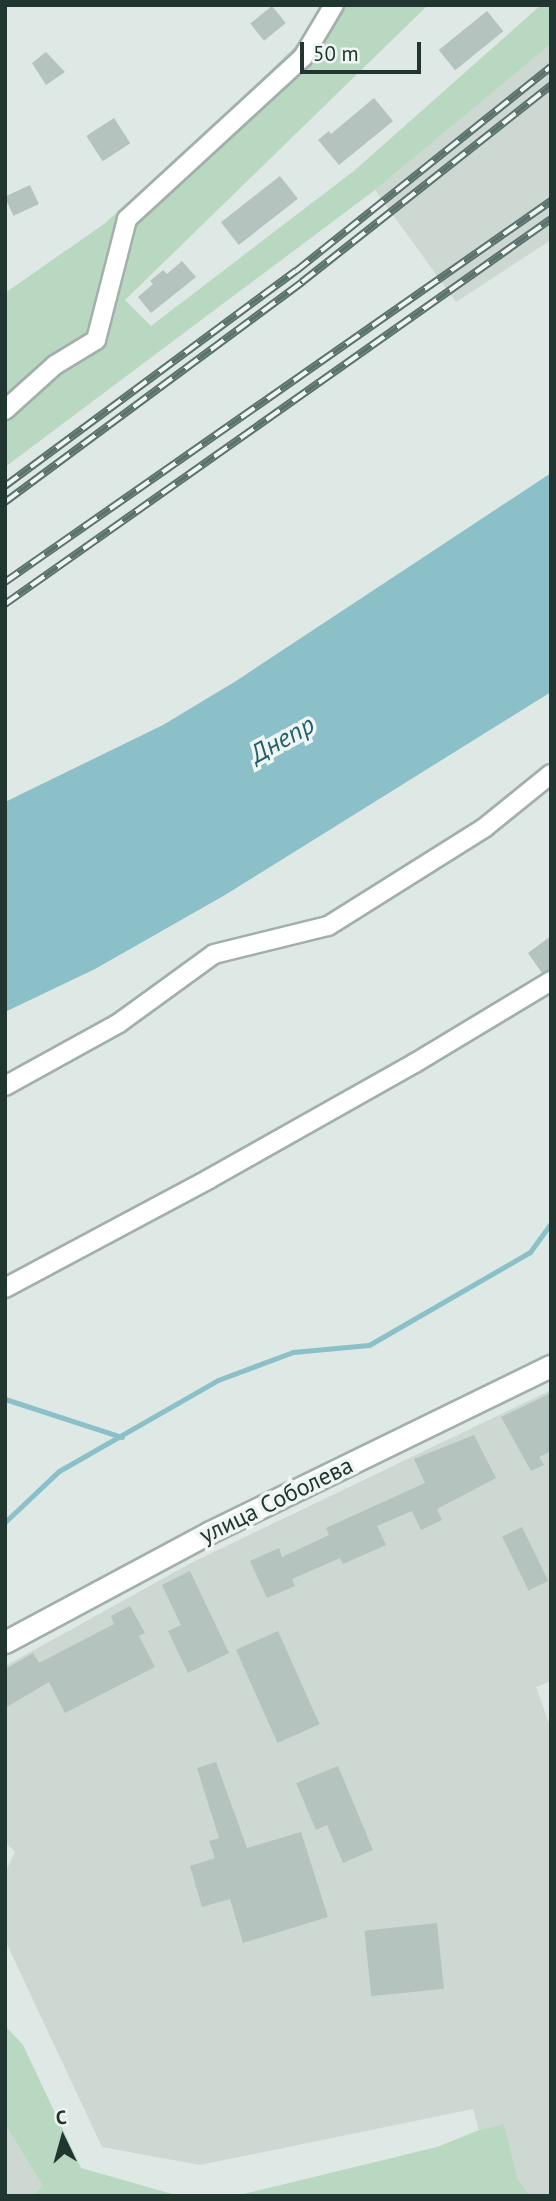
<!DOCTYPE html>
<meta charset="utf-8">
<style>
body{margin:0}
#map{position:relative;width:556px;height:2201px;overflow:hidden;background:#dee8e4;font-family:"PT Sans",sans-serif}
div>[style]{position:absolute}
.built>*{inset:0;background:#cdd8d3}
.green>*{inset:0;background:#b9d8c1}
.water>*{inset:0;background:#8bc0c9}
.stream>*{height:5px;margin:-2.5px;padding:0 2.5px;transform-origin:2.5px;border-radius:2.5px;background:#8bc0c9}
.building>*{inset:0;background:#b4c3bd;transform-origin:0 0}
.roads{filter:drop-shadow(2px 0 #a2afaa) drop-shadow(-2px 0 #a2afaa) drop-shadow(0 2px #a2afaa) drop-shadow(0 -2px #a2afaa)}
.street>*{height:18px;margin:-9px;padding:0 9px;transform-origin:9px;border-radius:9px;background:#fff}
.secondary>*{height:21px;margin:-10.5px;padding:0 10.5px;transform-origin:10.5px;border-radius:10.5px;background:#fff}
.rail>*{height:8px;margin-top:-4px;transform-origin:0;background:repeating-linear-gradient(90deg,#eef5f2 0 16px,#5c726c 0 32px);box-sizing:border-box;border-block:2px solid #5c726c}
span{translate:-50% -50%;white-space:nowrap;text-align:center;line-height:1.15;-webkit-text-stroke:7px #eef5f2;paint-order:stroke}
.street-label{font-size:24px;color:#213630}
.water-label{font-size:26px;color:#22606b;font-style:italic}
.frame{position:absolute;inset:0;border:7px solid #213630;pointer-events:none}
.north{position:absolute;left:28px;top:2103px;width:70px;height:70px;-webkit-text-stroke:5px #eef5f2;paint-order:stroke;rotate:355deg;font-size:19px;font-weight:700;line-height:28px;text-align:center;color:#213630}
.north::after{content:'';display:block;margin:auto;width:24px;height:32px;background:#213630;clip-path:polygon(50% 0,100% 100%,50% 72%,0 100%)}
.scale{position:absolute;left:300px;top:42px;width:121px;height:32px;box-sizing:border-box;border:4px solid #213630;border-top:0;padding-left:9px;font-size:21px;line-height:24px;white-space:nowrap;color:#213630;-webkit-text-stroke:5px #eef5f2;paint-order:stroke}
</style>
<div id="map">
<div class="built">
<div style="clip-path:polygon(551px 44px,551px 240px,456px 302px,375px 190px)"></div>
<div style="clip-path:polygon(551px 1390px,551px 1681px,536px 1687px,551px 1729px,551px 2196px,531px 2196px,518px 2180px,504px 2125px,479px 2130px,473px 2109px,200px 2165px,102px 2147px,5px 1940px,5px 1873px,15px 1852px,5px 1842px,5px 1666px,193px 1562px)"></div>
<div style="clip-path:polygon(5px 2124px,42px 2185px,34px 2196px,5px 2196px)"></div>
</div>
<div class="green">
<div style="clip-path:polygon(322px 5px,428px 5px,125px 300px,151px 326px,355px 170px,541px 5px,551px 5px,551px 44px,375px 190px,5px 467px,5px 293px,104px 224px,215px 124px,300px 42px)"></div>
<div style="clip-path:polygon(5px 2026px,23px 2045px,81px 2168px,179px 2196px,34px 2196px,42px 2185px,5px 2124px)"></div>
<div style="clip-path:polygon(504px 2124px,518px 2180px,531px 2196px,235px 2196px,437px 2147px,479px 2130px)"></div>
</div>
<div class="water">
<div style="clip-path:polygon(551px 473px,551px 692px,225px 895px,95px 969px,5px 1012px,5px 802px,163px 725px,236px 681px)"></div>
</div>
<div class="stream">
<div style="left:5px;top:1399px;width:123px;rotate:18deg"></div>
<div style="left:5px;top:1522px;width:74px;rotate:-43.4deg"></div>
<div style="left:59px;top:1471px;width:183px;rotate:-29.8deg"></div>
<div style="left:218px;top:1380px;width:80px;rotate:-20.5deg"></div>
<div style="left:293px;top:1352px;width:76px;rotate:-5.3deg"></div>
<div style="left:369px;top:1345px;width:186px;rotate:-30deg"></div>
<div style="left:530px;top:1252px;width:36px;rotate:-54deg"></div>
</div>
<div class="building">
<div style="left:272px;top:6px;width:22px;height:28px;rotate:51deg"></div>
<div style="left:487px;top:11px;width:26px;height:62px;rotate:51deg"></div>
<div style="clip-path:polygon(46px 52px,65px 72px,46px 85px,32px 63px)"></div>
<div style="clip-path:polygon(374px 98px,393px 121px,339px 165px,318px 140px,329px 131px,331px 134px)"></div>
<div style="left:114px;top:118px;width:30px;height:33px;rotate:57deg"></div>
<div style="left:280px;top:176px;width:29px;height:75px;rotate:52deg"></div>
<div style="left:30px;top:185px;width:21px;height:28px;rotate:65deg"></div>
<div style="clip-path:polygon(182px 261px,196px 277px,151px 313px,138px 297px,153px 284px,150px 281px,163px 270px,167px 274px)"></div>
<div style="clip-path:polygon(551px 936px,551px 970px,542px 973px,528px 953px)"></div>
<div style="clip-path:polygon(551px 1393px,551px 1451px,539px 1457px,544px 1465px,531px 1471px,501px 1417px)"></div>
<div style="clip-path:polygon(474px 1435px,496px 1478px,437px 1509px,442px 1520px,421px 1530px,412px 1511px,377px 1526px,386px 1545px,343px 1564px,340px 1558px,292px 1579px,295px 1586px,267px 1598px,250px 1561px,279px 1548px,282px 1557px,329px 1535px,326px 1528px,425px 1483px,414px 1459px)"></div>
<div style="left:522px;top:1527px;width:60px;height:22px;rotate:64deg"></div>
<div style="clip-path:polygon(190px 1571px,229px 1653px,188px 1673px,168px 1631px,181px 1625px,162px 1585px)"></div>
<div style="clip-path:polygon(130px 1606px,145px 1633px,139px 1636px,155px 1667px,65px 1713px,49px 1682px,5px 1708px,5px 1669px,33px 1653px,39px 1663px,114px 1624px,111px 1616px)"></div>
<div style="left:278px;top:1631px;width:102px;height:46px;rotate:66deg"></div>
<div style="clip-path:polygon(216px 1762px,247px 1848px,301px 1832px,328px 1917px,243px 1943px,230px 1899px,202px 1907px,190px 1866px,215px 1858px,209px 1841px,219px 1838px,197px 1768px)"></div>
<div style="clip-path:polygon(338px 1766px,373px 1850px,343px 1863px,327px 1825px,316px 1830px,296px 1783px)"></div>
<div style="left:437px;top:1923px;width:66px;height:73px;rotate:84deg"></div>
</div>
<div class="roads">
<div class="street">
<div style="left:5px;top:410px;width:67px;rotate:-42deg"></div>
<div style="left:55px;top:365px;width:48px;rotate:-31.4deg"></div>
<div style="left:96px;top:340px;width:125px;rotate:-75.6deg"></div>
<div style="left:127px;top:219px;width:239px;rotate:-42.6deg"></div>
<div style="left:303px;top:57px;width:61px;rotate:-59.2deg"></div>
<div style="left:5px;top:1086px;width:130px;rotate:-28.9deg"></div>
<div style="left:119px;top:1023px;width:117px;rotate:-36deg"></div>
<div style="left:214px;top:954px;width:117px;rotate:-13.8deg"></div>
<div style="left:328px;top:926px;width:184px;rotate:-32.1deg"></div>
<div style="left:484px;top:828px;width:86px;rotate:-38.9deg"></div>
<div style="left:5px;top:1288px;width:231px;rotate:-28.1deg"></div>
<div style="left:209px;top:1179px;width:236px;rotate:-29.4deg"></div>
<div style="left:415px;top:1063px;width:159px;rotate:-31.1deg"></div>
</div>
<div class="secondary">
<div style="left:5px;top:1642px;width:233px;rotate:-28.2deg"></div>
<div style="left:210px;top:1532px;width:379px;rotate:-26deg"></div>
</div>
</div>
<div class="rail">
<div style="left:5px;top:486px;width:362px;rotate:-36.5deg"></div>
<div style="left:296px;top:271px;width:327px;rotate:-38.7deg"></div>
<div style="left:5px;top:502px;width:370px;rotate:-36.5deg"></div>
<div style="left:302px;top:282px;width:318px;rotate:-38.3deg"></div>
<div style="left:5px;top:582px;width:666px;rotate:-34.91deg"></div>
<div style="left:5px;top:604px;width:668px;rotate:-35.19deg"></div>
</div>
<div class="street-label">
<span style="left:276px;top:1500px;rotate:-26deg">улица Соболева</span>
</div>
<div class="water-label">
<span style="left:282px;top:739px;rotate:-29deg">Днепр</span>
</div>
<div class="frame"></div>
<div class="north">С</div>
<div class="scale">50 m</div>
</div>
